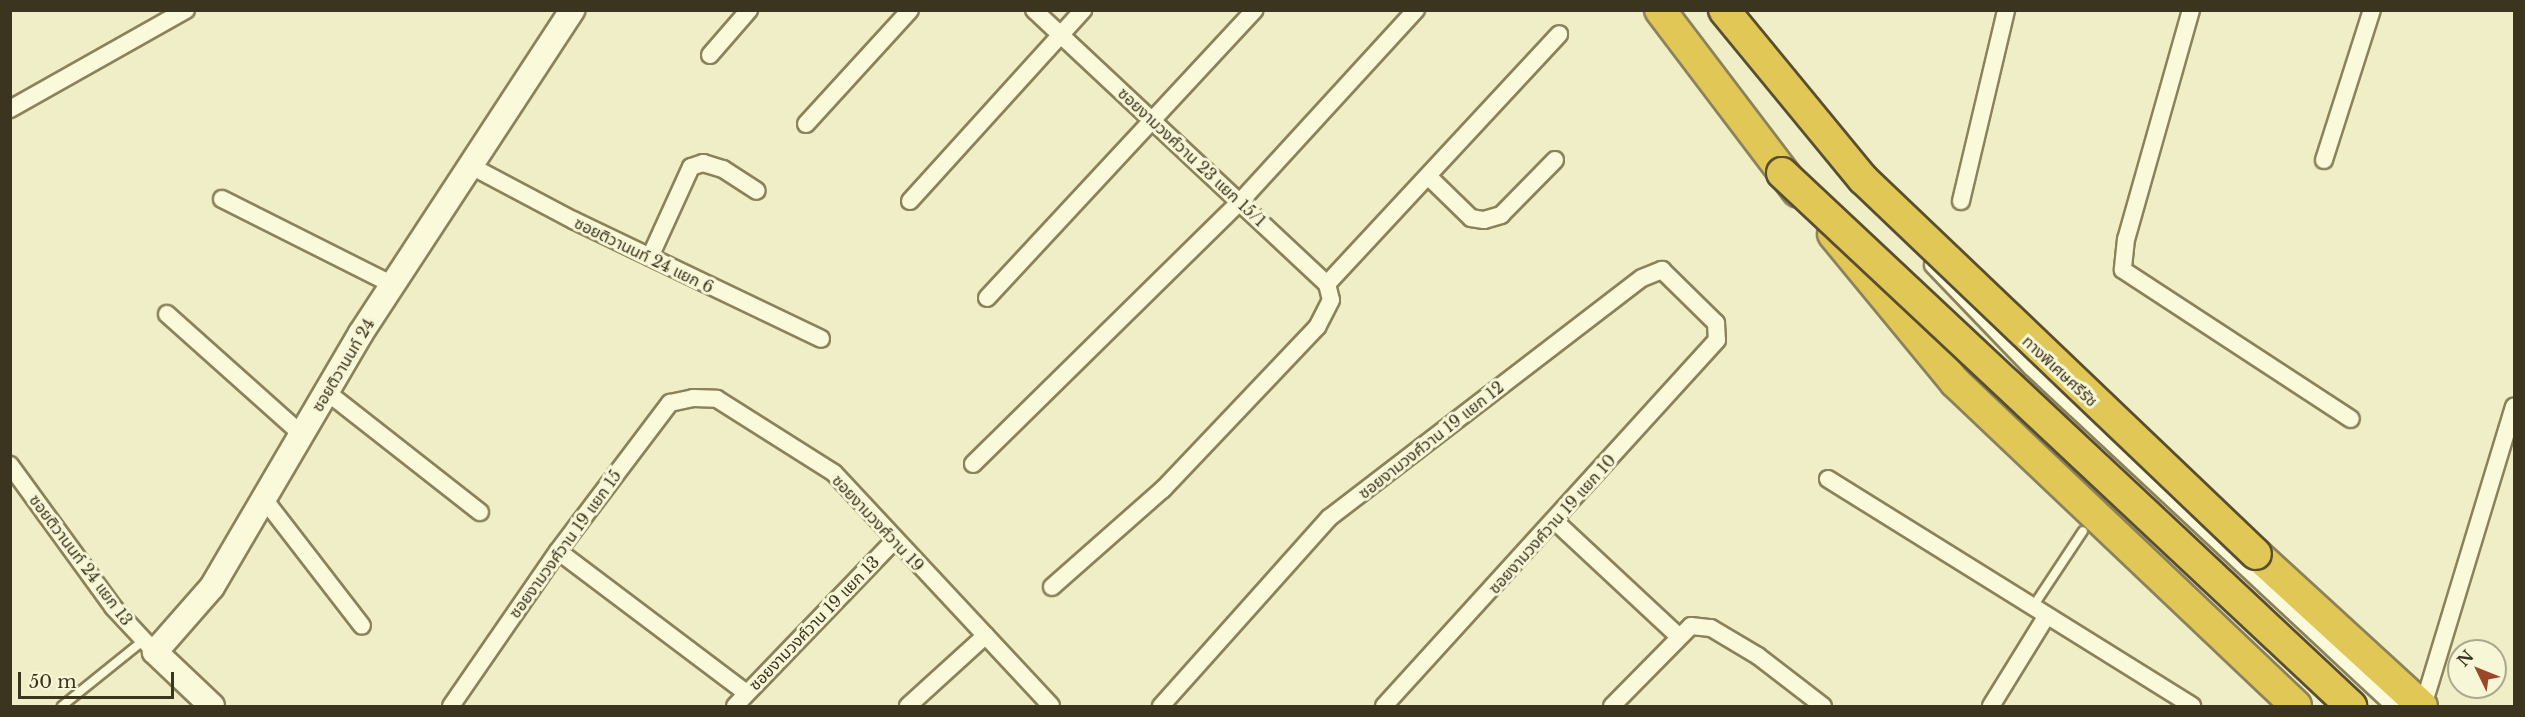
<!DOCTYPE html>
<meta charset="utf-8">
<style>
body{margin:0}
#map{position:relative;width:2525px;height:717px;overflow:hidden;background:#efeec6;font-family:"Libre Baskerville","Noto Sans Thai",serif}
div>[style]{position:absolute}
.roads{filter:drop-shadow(2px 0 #8b825b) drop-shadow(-2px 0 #8b825b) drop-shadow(0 2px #8b825b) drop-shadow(0 -2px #8b825b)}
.lane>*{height:8px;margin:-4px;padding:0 4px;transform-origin:4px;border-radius:4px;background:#faf9da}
.street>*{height:16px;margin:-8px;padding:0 8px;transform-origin:8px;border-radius:8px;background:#faf9da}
.secondary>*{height:24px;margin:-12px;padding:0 12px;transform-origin:12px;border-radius:12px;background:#faf9da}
.highway>*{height:30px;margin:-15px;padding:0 15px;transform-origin:15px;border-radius:15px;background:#e0c756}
.bridges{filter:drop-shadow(2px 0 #594e2f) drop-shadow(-2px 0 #594e2f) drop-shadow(0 2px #594e2f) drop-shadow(0 -2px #594e2f)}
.highway-bridge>*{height:30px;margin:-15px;padding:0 15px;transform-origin:15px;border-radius:15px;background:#e0c756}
span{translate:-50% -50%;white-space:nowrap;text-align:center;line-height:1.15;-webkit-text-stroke:6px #f7f6d6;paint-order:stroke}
.street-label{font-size:16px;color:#3b341f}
.frame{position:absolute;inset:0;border:12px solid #3b341f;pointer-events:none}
.north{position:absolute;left:2447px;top:639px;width:60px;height:60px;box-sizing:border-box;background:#f7f6d6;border:2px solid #aca88d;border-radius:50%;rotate:313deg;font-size:16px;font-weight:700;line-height:24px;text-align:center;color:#3b341f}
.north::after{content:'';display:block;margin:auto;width:21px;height:27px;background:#9c472a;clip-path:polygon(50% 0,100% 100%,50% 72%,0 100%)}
.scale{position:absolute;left:18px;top:672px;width:156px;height:27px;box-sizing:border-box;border:3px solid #3b341f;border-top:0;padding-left:8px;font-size:18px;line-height:21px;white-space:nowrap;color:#3b341f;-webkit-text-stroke:4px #f7f6d6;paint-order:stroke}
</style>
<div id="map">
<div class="roads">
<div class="lane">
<div style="left:2032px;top:608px;width:92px;rotate:-56.5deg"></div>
<div style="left:62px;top:706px;width:105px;rotate:-38.8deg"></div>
</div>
<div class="street">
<div style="left:1034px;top:10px;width:401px;rotate:43.1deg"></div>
<div style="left:1327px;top:284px;width:16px;rotate:76deg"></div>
<div style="left:1331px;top:300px;width:30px;rotate:117deg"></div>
<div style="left:1317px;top:327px;width:224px;rotate:133.5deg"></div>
<div style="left:1163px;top:489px;width:148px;rotate:138.6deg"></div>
<div style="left:2191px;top:10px;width:238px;rotate:105.8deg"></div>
<div style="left:2126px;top:239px;width:31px;rotate:96deg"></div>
<div style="left:2123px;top:270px;width:272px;rotate:33.2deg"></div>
<div style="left:710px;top:55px;width:60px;rotate:-49.1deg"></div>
<div style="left:10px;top:109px;width:202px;rotate:-29.4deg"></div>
<div style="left:806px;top:124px;width:154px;rotate:-47.6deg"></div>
<div style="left:2324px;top:160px;width:157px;rotate:-72.3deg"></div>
<div style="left:469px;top:165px;width:118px;rotate:27.9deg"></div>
<div style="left:573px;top:220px;width:275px;rotate:25.6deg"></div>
<div style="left:1430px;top:178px;width:57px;rotate:44.3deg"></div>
<div style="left:1471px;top:218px;width:13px;rotate:9deg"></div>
<div style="left:1484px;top:220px;width:18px;rotate:-16deg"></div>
<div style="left:1501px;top:215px;width:77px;rotate:-45.5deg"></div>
<div style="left:222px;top:199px;width:191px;rotate:26.7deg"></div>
<div style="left:910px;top:201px;width:258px;rotate:-47.8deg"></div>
<div style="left:1961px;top:201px;width:196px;rotate:-76.7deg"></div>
<div style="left:650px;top:257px;width:99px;rotate:-65.5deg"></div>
<div style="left:691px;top:167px;width:13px;rotate:-18deg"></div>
<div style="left:703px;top:163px;width:21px;rotate:17deg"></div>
<div style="left:723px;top:169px;width:40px;rotate:32.9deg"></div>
<div style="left:1933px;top:265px;width:141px;rotate:46.1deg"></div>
<div style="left:2031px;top:367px;width:497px;rotate:43deg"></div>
<div style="left:1327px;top:284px;width:341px;rotate:-47.1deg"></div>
<div style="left:987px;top:298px;width:393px;rotate:-47.1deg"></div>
<div style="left:167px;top:314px;width:180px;rotate:41.8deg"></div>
<div style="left:328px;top:393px;width:193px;rotate:38.1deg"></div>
<div style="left:973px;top:464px;width:373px;rotate:-44.5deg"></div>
<div style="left:1239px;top:203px;width:262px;rotate:-47.5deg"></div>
<div style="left:10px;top:465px;width:175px;rotate:54deg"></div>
<div style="left:113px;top:607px;width:62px;rotate:47deg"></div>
<div style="left:1828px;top:479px;width:429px;rotate:31.9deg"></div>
<div style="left:264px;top:499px;width:160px;rotate:52.3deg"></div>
<div style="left:1556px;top:522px;width:166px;rotate:43deg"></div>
<div style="left:558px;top:551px;width:234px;rotate:37deg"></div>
<div style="left:451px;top:706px;width:188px;rotate:-55.4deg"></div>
<div style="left:558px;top:551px;width:186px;rotate:-52.9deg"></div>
<div style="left:670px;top:403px;width:24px;rotate:-12deg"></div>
<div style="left:693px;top:398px;width:24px;rotate:2deg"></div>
<div style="left:717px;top:399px;width:138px;rotate:32.3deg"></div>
<div style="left:834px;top:473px;width:318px;rotate:47deg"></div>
<div style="left:735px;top:706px;width:229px;rotate:-46.1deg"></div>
<div style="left:908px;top:706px;width:105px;rotate:-42.3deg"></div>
<div style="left:1161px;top:706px;width:252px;rotate:-48.2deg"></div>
<div style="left:1329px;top:518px;width:394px;rotate:-37.5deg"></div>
<div style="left:1642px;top:278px;width:22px;rotate:-22deg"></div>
<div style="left:1662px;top:270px;width:76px;rotate:44.5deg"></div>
<div style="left:1716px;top:323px;width:17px;rotate:87deg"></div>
<div style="left:1717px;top:340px;width:495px;rotate:132.3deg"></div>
<div style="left:1612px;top:706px;width:112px;rotate:-45.4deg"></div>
<div style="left:1691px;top:626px;width:20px;rotate:6deg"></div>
<div style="left:1711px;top:628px;width:55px;rotate:30.8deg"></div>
<div style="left:1758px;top:656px;width:82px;rotate:37.6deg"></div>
<div style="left:1991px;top:706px;width:105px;rotate:-58.3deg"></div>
<div style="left:2423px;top:706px;width:313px;rotate:-73.1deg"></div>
</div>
<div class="secondary">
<div style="left:212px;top:706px;width:79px;rotate:-136.5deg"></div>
<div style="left:155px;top:652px;width:86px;rotate:-48.8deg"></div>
<div style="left:212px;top:587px;width:294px;rotate:-59.6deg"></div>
<div style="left:361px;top:333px;width:386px;rotate:-56.8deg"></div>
</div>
<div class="highway">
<div style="left:1660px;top:10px;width:228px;rotate:52.8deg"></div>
<div style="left:1833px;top:234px;width:192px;rotate:50.5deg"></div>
<div style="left:1955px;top:382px;width:470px;rotate:43.5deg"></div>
<div style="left:2256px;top:554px;width:225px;rotate:42.5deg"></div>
</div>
</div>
<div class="bridges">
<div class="highway-bridge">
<div style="left:1724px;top:10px;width:219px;rotate:50.6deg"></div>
<div style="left:1863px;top:179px;width:543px;rotate:43.66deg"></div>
<div style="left:1782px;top:173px;width:780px;rotate:43.13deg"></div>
</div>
</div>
<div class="street-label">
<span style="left:1192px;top:157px;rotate:43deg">ซอยงามวงศ์วาน 23 แยก 15/1</span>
<span style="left:644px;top:255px;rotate:26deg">ซอยติวานนท์ 24 แยก 6</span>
<span style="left:343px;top:365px;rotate:-59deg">ซอยติวานนท์ 24</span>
<span style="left:2060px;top:371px;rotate:43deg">ทางพิเศษศรีรัช</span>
<span style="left:1431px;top:440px;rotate:-38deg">ซอยงามวงศ์วาน 19 แยก 12</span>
<span style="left:878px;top:523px;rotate:47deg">ซอยงามวงศ์วาน 19</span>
<span style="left:1552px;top:524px;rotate:-48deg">ซอยงามวงศ์วาน 19 แยก 10</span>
<span style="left:565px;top:544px;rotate:-54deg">ซอยงามวงศ์วาน 19 แยก 15</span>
<span style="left:81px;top:560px;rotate:53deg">ซอยติวานนท์ 24 แยก 13</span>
<span style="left:814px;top:623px;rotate:-46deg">ซอยงามวงศ์วาน 19 แยก 13</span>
</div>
<div class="frame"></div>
<div class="north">N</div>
<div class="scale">50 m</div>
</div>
